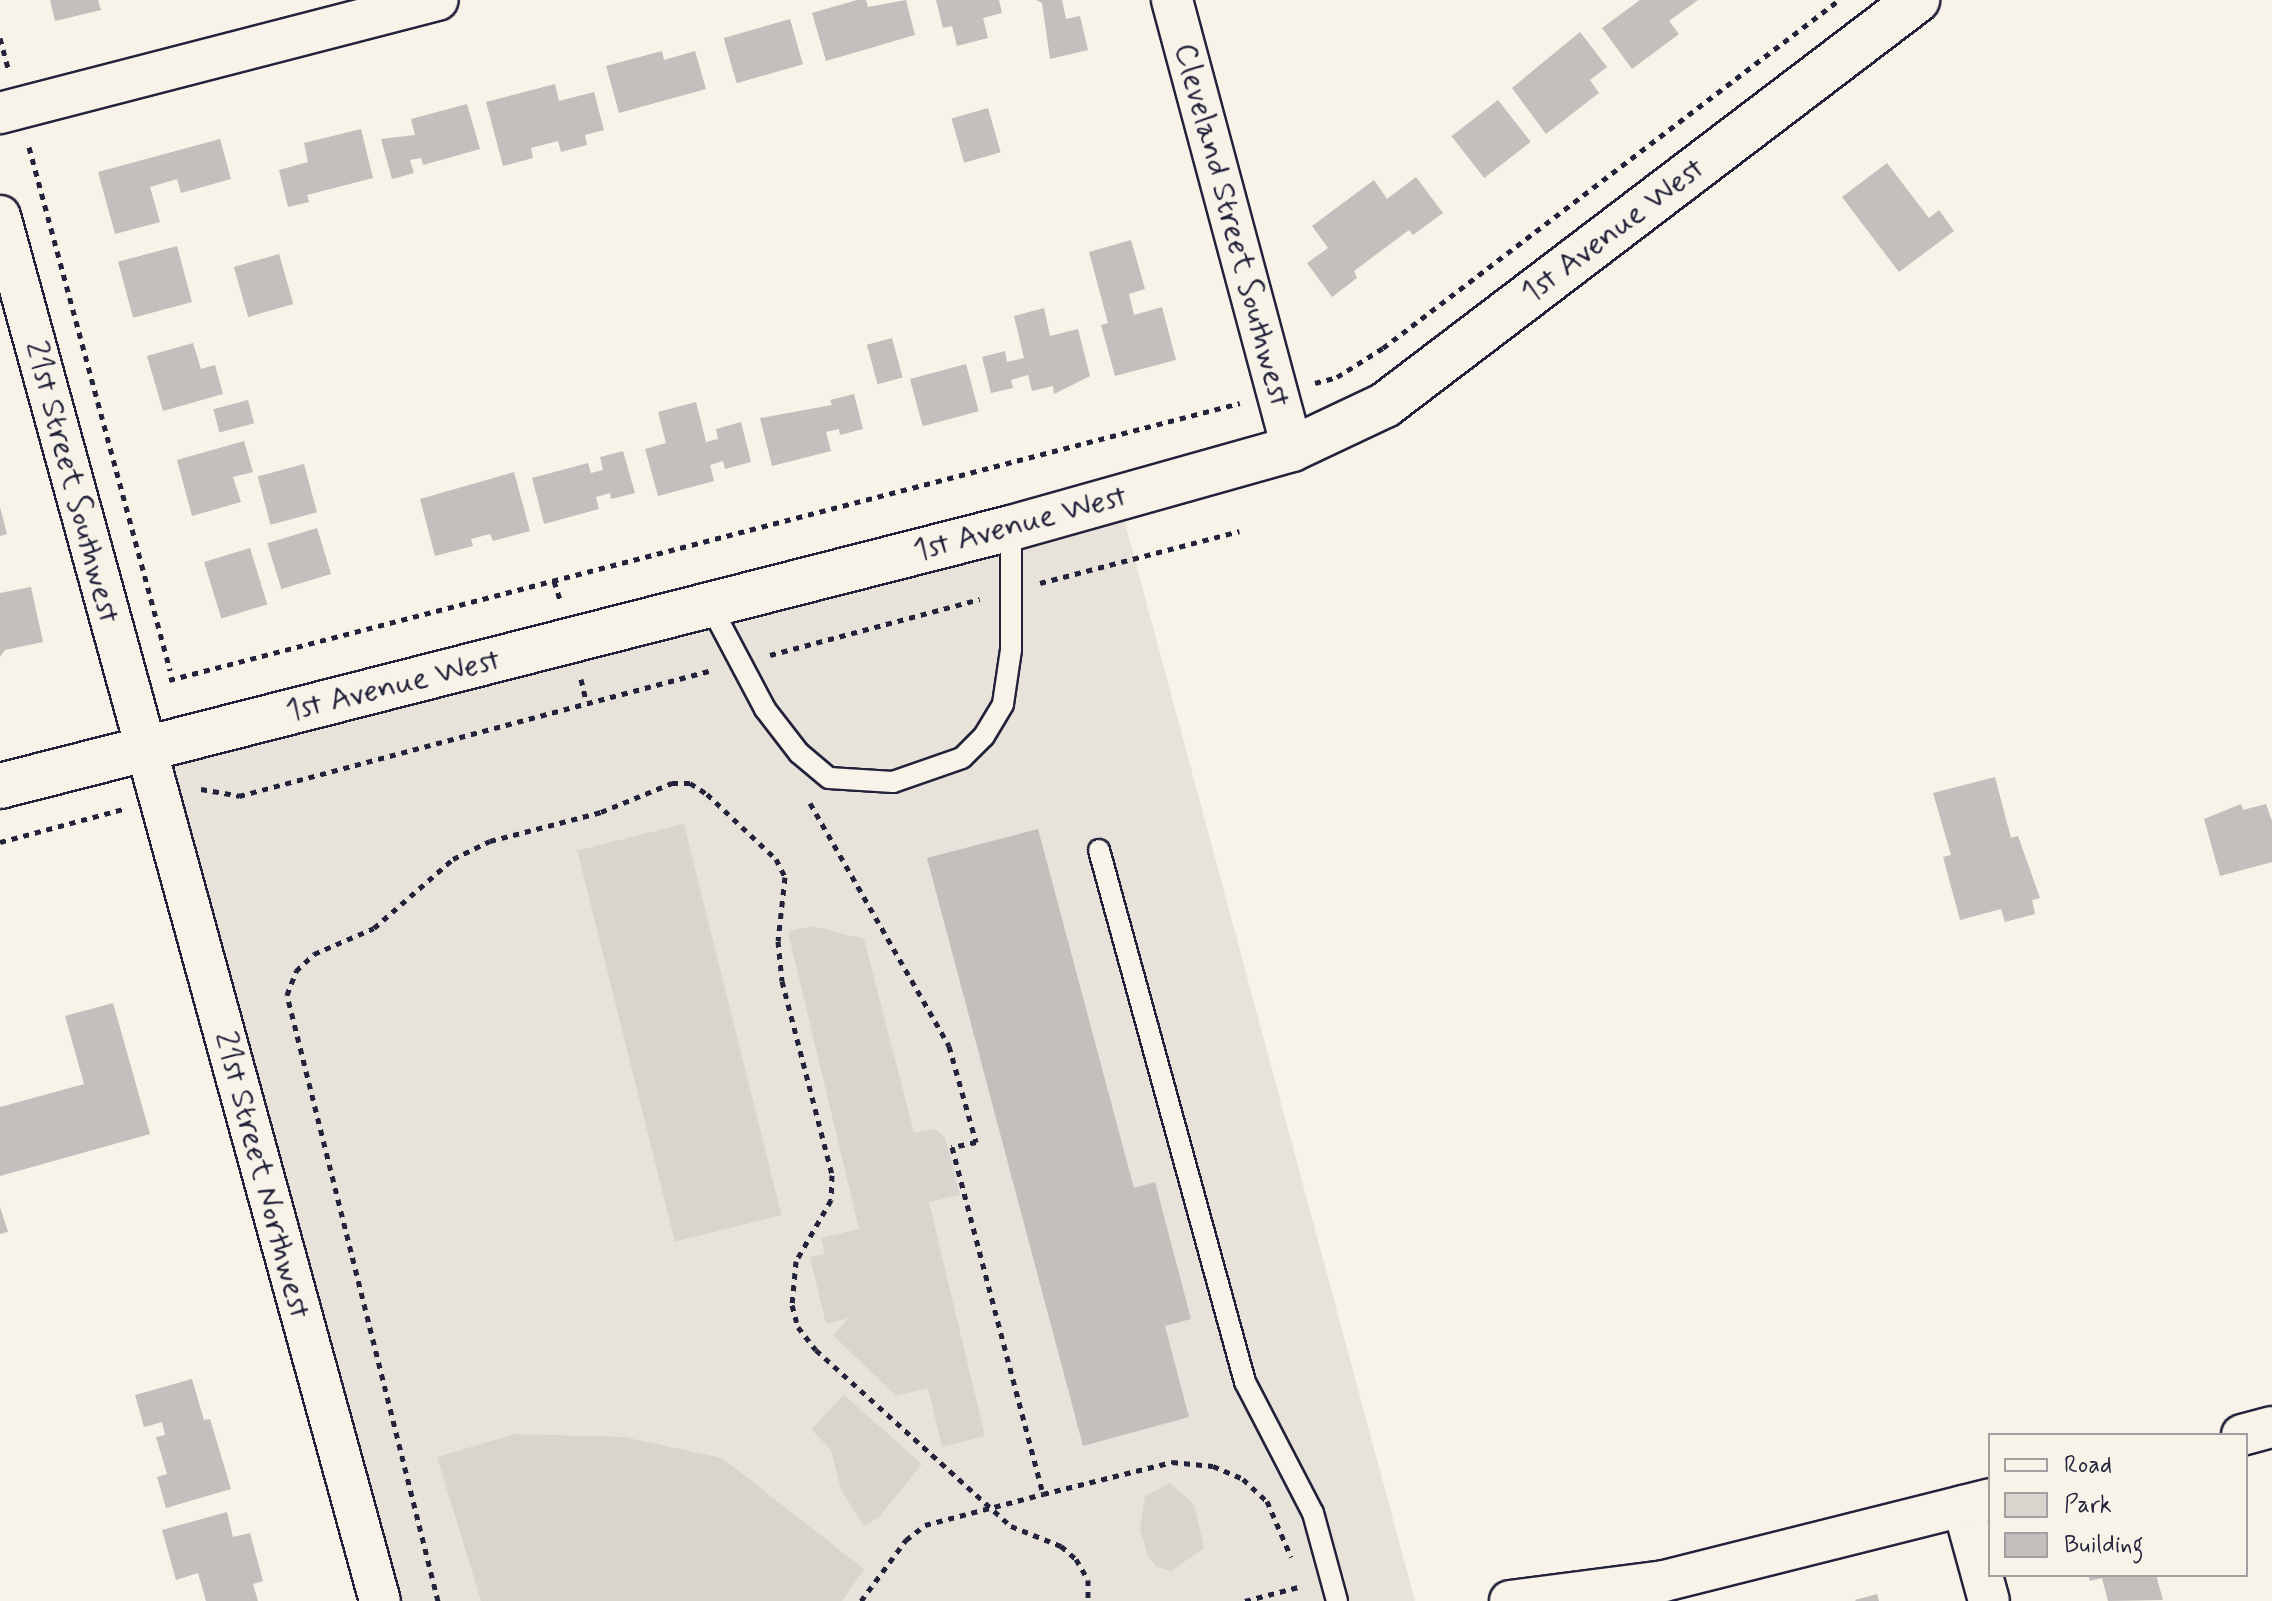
<!DOCTYPE html>
<style>
body{margin:0}
#map{position:relative;width:2272px;height:1601px;overflow:hidden;background:#f7f3e8;font-family:Mynerve,sans-serif}
div>[style]{position:absolute}
.built>*{inset:0;background:#e7e3db}
.green>*{inset:0;background:#d8d5cf;transform-origin:0 0}
.building>*{inset:0;background:#c2bfbd;transform-origin:0 0}
.path>*{height:5px;margin-top:-2.5px;transform-origin:0;background:repeating-linear-gradient(90deg,#22223b 0 6px,transparent 0 12px)}
.roads{filter:drop-shadow(2px 0 #22223b) drop-shadow(-2px 0 #22223b) drop-shadow(0 2px #22223b) drop-shadow(0 -2px #22223b)}
.service>*{height:20px;margin:-10px;padding:0 10px;transform-origin:10px;border-radius:10px;background:#f7f3e8}
.minor>*{height:40px;margin:-20px;padding:0 20px;transform-origin:20px;border-radius:20px;background:#f7f3e8}
.tertiary>*{height:44px;margin:-22px;padding:0 22px;transform-origin:22px;border-radius:22px;background:#f7f3e8}
span{translate:-50% -50%;white-space:nowrap;text-align:center;line-height:1.15;-webkit-text-stroke:7px #f7f3e8;paint-order:stroke}
.street-label{font-size:32px;color:#22223b}
.legend{position:absolute;left:1988px;top:1433px;width:260px;height:144px;box-sizing:border-box;background:#f7f3e8;border:2px solid #a29fa3;margin:0;padding:10px 14px;list-style:none;font-size:24px;color:#22223b}
.legend li{display:flex;align-items:center;gap:16px;height:40px}
.legend b{width:40px;border:2px solid #a29fa3}
</style>
<div id="map">
<div class="built">
<div style="clip-path:polygon(1118px 497px,1415px 1601px,380px 1601px,144px 749px)"></div>
</div>
<div class="green">
<div style="left:684px;top:824px;width:403px;height:110px;rotate:76deg"></div>
<div style="clip-path:polygon(812px 926px,864px 939px,914px 1133px,935px 1129px,945px 1137px,960px 1195px,929px 1202px,985px 1436px,942px 1447px,928px 1388px,896px 1396px,833px 1335px,849px 1318px,826px 1324px,810px 1257px,825px 1254px,821px 1238px,859px 1229px,788px 932px)"></div>
<div style="clip-path:polygon(844px 1395px,922px 1464px,878px 1518px,864px 1526px,841px 1490px,831px 1450px,811px 1429px)"></div>
<div style="clip-path:polygon(515px 1434px,624px 1437px,722px 1458px,864px 1569px,842px 1601px,481px 1601px,437px 1457px)"></div>
<div style="clip-path:polygon(1170px 1483px,1194px 1504px,1204px 1548px,1171px 1571px,1157px 1567px,1148px 1556px,1140px 1529px,1145px 1496px)"></div>
</div>
<div class="building">
<div style="clip-path:polygon(50px 0,98px 0,101px 10px,55px 21px)"></div>
<div style="clip-path:polygon(857px 0,866px 0,868px 7px,906px 0,915px 35px,826px 61px,812px 13px)"></div>
<div style="clip-path:polygon(936px 0,999px 0,1002px 13px,983px 18px,988px 38px,957px 46px,952px 26px,943px 28px)"></div>
<div style="clip-path:polygon(1036px 0,1062px 0,1066px 19px,1080px 16px,1088px 50px,1050px 59px,1042px 3px)"></div>
<div style="clip-path:polygon(1640px 0,1698px 0,1669px 21px,1679px 34px,1632px 69px,1602px 28px)"></div>
<div style="left:790px;top:19px;width:47px;height:69px;rotate:74deg"></div>
<div style="clip-path:polygon(1580px 32px,1607px 67px,1590px 80px,1599px 93px,1546px 134px,1512px 88px)"></div>
<div style="clip-path:polygon(662px 51px,664px 60px,695px 51px,706px 89px,619px 113px,606px 66px)"></div>
<div style="clip-path:polygon(555px 84px,559px 101px,594px 92px,604px 130px,585px 135px,587px 145px,561px 152px,558px 141px,531px 148px,533px 158px,503px 166px,486px 102px)"></div>
<div style="left:1498px;top:100px;width:53px;height:59px;rotate:52deg"></div>
<div style="clip-path:polygon(467px 104px,480px 149px,423px 165px,421px 158px,410px 160px,414px 173px,392px 179px,381px 139px,415px 135px,411px 119px)"></div>
<div style="left:988px;top:108px;width:46px;height:38px;rotate:74deg"></div>
<div style="clip-path:polygon(361px 129px,373px 178px,307px 195px,309px 202px,288px 207px,279px 170px,308px 162px,304px 143px)"></div>
<div style="clip-path:polygon(220px 139px,231px 179px,181px 193px,177px 179px,150px 187px,160px 222px,115px 234px,98px 172px)"></div>
<div style="clip-path:polygon(1887px 163px,1929px 218px,1939px 210px,1954px 231px,1899px 272px,1842px 197px)"></div>
<div style="clip-path:polygon(1416px 177px,1443px 213px,1413px 235px,1409px 230px,1354px 271px,1357px 278px,1332px 297px,1307px 263px,1328px 248px,1312px 226px,1374px 180px,1387px 199px)"></div>
<div style="clip-path:polygon(1131px 240px,1145px 289px,1129px 294px,1134px 315px,1162px 307px,1176px 360px,1115px 376px,1101px 325px,1108px 323px,1089px 252px)"></div>
<div style="left:177px;top:246px;width:58px;height:61px;rotate:75deg"></div>
<div style="left:279px;top:254px;width:52px;height:47px;rotate:74deg"></div>
<div style="clip-path:polygon(1044px 308px,1050px 336px,1078px 329px,1090px 376px,1054px 394px,1053px 386px,1032px 391px,1028px 375px,1011px 380px,1013px 388px,991px 393px,982px 357px,1005px 351px,1007px 362px,1024px 358px,1014px 316px)"></div>
<div style="left:892px;top:338px;width:41px;height:26px;rotate:75deg"></div>
<div style="clip-path:polygon(193px 343px,201px 369px,215px 365px,223px 394px,163px 411px,147px 356px)"></div>
<div style="left:966px;top:364px;width:49px;height:58px;rotate:75deg"></div>
<div style="clip-path:polygon(854px 394px,863px 429px,840px 435px,839px 429px,826px 432px,831px 451px,772px 466px,760px 418px,832px 405px,830px 400px)"></div>
<div style="left:248px;top:400px;width:24px;height:36px;rotate:75deg"></div>
<div style="clip-path:polygon(696px 402px,706px 442px,718px 439px,716px 429px,741px 422px,751px 462px,725px 469px,723px 461px,710px 465px,714px 481px,658px 496px,645px 449px,666px 443px,658px 412px)"></div>
<div style="clip-path:polygon(244px 441px,253px 472px,233px 477px,241px 502px,192px 516px,177px 460px)"></div>
<div style="clip-path:polygon(623px 451px,635px 493px,611px 499px,610px 493px,596px 497px,599px 509px,544px 524px,532px 478px,588px 463px,591px 473px,603px 470px,600px 457px)"></div>
<div style="left:304px;top:464px;width:50px;height:48px;rotate:75deg"></div>
<div style="clip-path:polygon(514px 472px,530px 531px,493px 541px,490px 534px,471px 539px,473px 546px,435px 556px,420px 499px)"></div>
<div style="clip-path:polygon(0 507px,7px 534px,0 536px)"></div>
<div style="left:317px;top:528px;width:48px;height:52px;rotate:73deg"></div>
<div style="left:250px;top:548px;width:59px;height:48px;rotate:73deg"></div>
<div style="clip-path:polygon(31px 587px,43px 642px,5px 650px,0 657px,0 593px)"></div>
<div style="clip-path:polygon(1995px 777px,2011px 838px,2018px 836px,2040px 898px,2032px 900px,2035px 914px,2005px 922px,2001px 909px,1960px 920px,1943px 857px,1951px 855px,1933px 793px)"></div>
<div style="clip-path:polygon(2241px 804px,2243px 810px,2266px 804px,2272px 821px,2272px 862px,2220px 876px,2204px 819px)"></div>
<div style="clip-path:polygon(1038px 829px,1134px 1188px,1155px 1182px,1191px 1319px,1165px 1326px,1189px 1417px,1083px 1446px,927px 858px)"></div>
<div style="clip-path:polygon(113px 1003px,150px 1134px,0 1176px,0 1107px,84px 1084px,65px 1016px)"></div>
<div style="clip-path:polygon(0 1207px,8px 1232px,0 1234px)"></div>
<div style="clip-path:polygon(192px 1379px,204px 1420px,210px 1419px,231px 1489px,166px 1508px,157px 1477px,167px 1474px,156px 1437px,165px 1435px,162px 1422px,144px 1427px,135px 1395px)"></div>
<div style="clip-path:polygon(227px 1512px,233px 1537px,250px 1533px,263px 1581px,253px 1584px,258px 1601px,206px 1601px,198px 1573px,176px 1580px,162px 1530px)"></div>
<div style="clip-path:polygon(2088px 1575px,2156px 1575px,2163px 1600px,2108px 1601px,2102px 1578px,2090px 1581px)"></div>
<div style="clip-path:polygon(1877px 1594px,1879px 1601px,1856px 1601px,1855px 1600px)"></div>
</div>
<div class="path">
<div style="left:0;top:38px;width:35px;rotate:75deg"></div>
<div style="left:29px;top:147px;width:542px;rotate:74.91deg"></div>
<div style="left:1315px;top:383px;width:23px;rotate:-15deg"></div>
<div style="left:1337px;top:377px;width:54px;rotate:-32.2deg"></div>
<div style="left:1383px;top:348px;width:574px;rotate:-37.35deg"></div>
<div style="left:554px;top:581px;width:23px;rotate:72deg"></div>
<div style="left:1040px;top:583px;width:206px;rotate:-14.6deg"></div>
<div style="left:770px;top:655px;width:217px;rotate:-14.9deg"></div>
<div style="left:581px;top:679px;width:23px;rotate:77deg"></div>
<div style="left:169px;top:680px;width:1106px;rotate:-14.5deg"></div>
<div style="left:201px;top:789px;width:39px;rotate:10deg"></div>
<div style="left:239px;top:796px;width:489px;rotate:-14.9deg"></div>
<div style="left:810px;top:803px;width:280px;rotate:60.2deg"></div>
<div style="left:949px;top:1046px;width:100px;rotate:74.3deg"></div>
<div style="left:976px;top:1142px;width:25px;rotate:168deg"></div>
<div style="left:952px;top:1147px;width:359px;rotate:75.3deg"></div>
<div style="left:1043px;top:1494px;width:133px;rotate:-13.9deg"></div>
<div style="left:1172px;top:1462px;width:41px;rotate:5.6deg"></div>
<div style="left:1213px;top:1466px;width:33px;rotate:23deg"></div>
<div style="left:1243px;top:1479px;width:33px;rotate:43deg"></div>
<div style="left:1267px;top:1501px;width:61px;rotate:66.8deg"></div>
<div style="left:0;top:842px;width:127px;rotate:-15deg"></div>
<div style="left:438px;top:1601px;width:625px;rotate:-103.99deg"></div>
<div style="left:287px;top:995px;width:26px;rotate:-69deg"></div>
<div style="left:296px;top:971px;width:25px;rotate:-43deg"></div>
<div style="left:314px;top:954px;width:65px;rotate:-23.4deg"></div>
<div style="left:374px;top:928px;width:105px;rotate:-41.1deg"></div>
<div style="left:453px;top:859px;width:41px;rotate:-25.9deg"></div>
<div style="left:490px;top:841px;width:115px;rotate:-14.6deg"></div>
<div style="left:601px;top:812px;width:77px;rotate:-22.2deg"></div>
<div style="left:672px;top:783px;width:18px"></div>
<div style="left:690px;top:783px;width:20px;rotate:33deg"></div>
<div style="left:707px;top:794px;width:95px;rotate:43.3deg"></div>
<div style="left:776px;top:859px;width:20px;rotate:63deg"></div>
<div style="left:785px;top:877px;width:64px;rotate:96.2deg"></div>
<div style="left:778px;top:941px;width:40px;rotate:84.3deg"></div>
<div style="left:782px;top:981px;width:200px;rotate:75.5deg"></div>
<div style="left:832px;top:1175px;width:25px;rotate:92deg"></div>
<div style="left:831px;top:1200px;width:70px;rotate:119.8deg"></div>
<div style="left:796px;top:1261px;width:44px;rotate:95.2deg"></div>
<div style="left:792px;top:1305px;width:23px;rotate:75deg"></div>
<div style="left:798px;top:1327px;width:29px;rotate:52deg"></div>
<div style="left:816px;top:1350px;width:263px;rotate:42.1deg"></div>
<div style="left:1011px;top:1526px;width:54px;rotate:21.8deg"></div>
<div style="left:1061px;top:1546px;width:20px;rotate:41deg"></div>
<div style="left:1076px;top:1559px;width:24px;rotate:60deg"></div>
<div style="left:1088px;top:1580px;width:21px;rotate:90deg"></div>
<div style="left:861px;top:1601px;width:76px;rotate:-53.6deg"></div>
<div style="left:906px;top:1540px;width:24px;rotate:-38deg"></div>
<div style="left:925px;top:1525px;width:122px;rotate:-14.7deg"></div>
<div style="left:1245px;top:1601px;width:59px;rotate:-14.7deg"></div>
</div>
<div class="roads">
<div class="service">
<div style="left:710px;top:605px;width:118px;rotate:62.1deg"></div>
<div style="left:765px;top:709px;width:56px;rotate:52.3deg"></div>
<div style="left:799px;top:753px;width:39px;rotate:40deg"></div>
<div style="left:829px;top:778px;width:64px;rotate:3.6deg"></div>
<div style="left:893px;top:782px;width:73px;rotate:-19.2deg"></div>
<div style="left:962px;top:758px;width:31px;rotate:-45deg"></div>
<div style="left:984px;top:736px;width:37px;rotate:-59deg"></div>
<div style="left:1003px;top:704px;width:55px;rotate:-81.6deg"></div>
<div style="left:1011px;top:650px;width:122px;rotate:-90deg"></div>
<div style="left:1099px;top:850px;width:552px;rotate:74.65deg"></div>
<div style="left:1245px;top:1382px;width:148px;rotate:62.6deg"></div>
<div style="left:1313px;top:1513px;width:91px;rotate:74.7deg"></div>
</div>
<div class="minor">
<div style="left:1172px;top:0;width:465px;rotate:75deg"></div>
<div style="left:0;top:113px;width:452px;rotate:-14.5deg"></div>
<div style="left:0;top:216px;width:1436px;rotate:74.66deg"></div>
<div style="left:2242px;top:1435px;width:31px;rotate:-15deg"></div>
<div style="left:1963px;top:1506px;width:98px;rotate:74.7deg"></div>
<div style="left:1510px;top:1601px;width:155px;rotate:-7.4deg"></div>
<div style="left:1664px;top:1581px;width:336px;rotate:-14.1deg"></div>
</div>
<div class="tertiary">
<div style="left:0;top:786px;width:1043px;rotate:-14.32deg"></div>
<div style="left:1011px;top:528px;width:292px;rotate:-15.7deg"></div>
<div style="left:1292px;top:449px;width:103px;rotate:-25.3deg"></div>
<div style="left:1385px;top:405px;width:669px;rotate:-37.28deg"></div>
</div>
</div>
<div class="street-label">
<span style="left:1232px;top:225px;rotate:75deg">Cleveland Street Southwest</span>
<span style="left:1613px;top:231px;rotate:-37deg">1st Avenue West</span>
<span style="left:72px;top:482px;rotate:75deg">21st Street Southwest</span>
<span style="left:1020px;top:524px;rotate:-15deg">1st Avenue West</span>
<span style="left:393px;top:686px;rotate:-14deg">1st Avenue West</span>
<span style="left:262px;top:1175px;rotate:75deg">21st Street Northwest</span>
</div>
<ul class="legend">
<li><b style="height:10px;background:#f7f3e8"></b>Road</li>
<li><b style="height:22px;background:#d8d5cf"></b>Park</li>
<li><b style="height:22px;background:#c2bfbd"></b>Building</li>
</ul>
</div>
